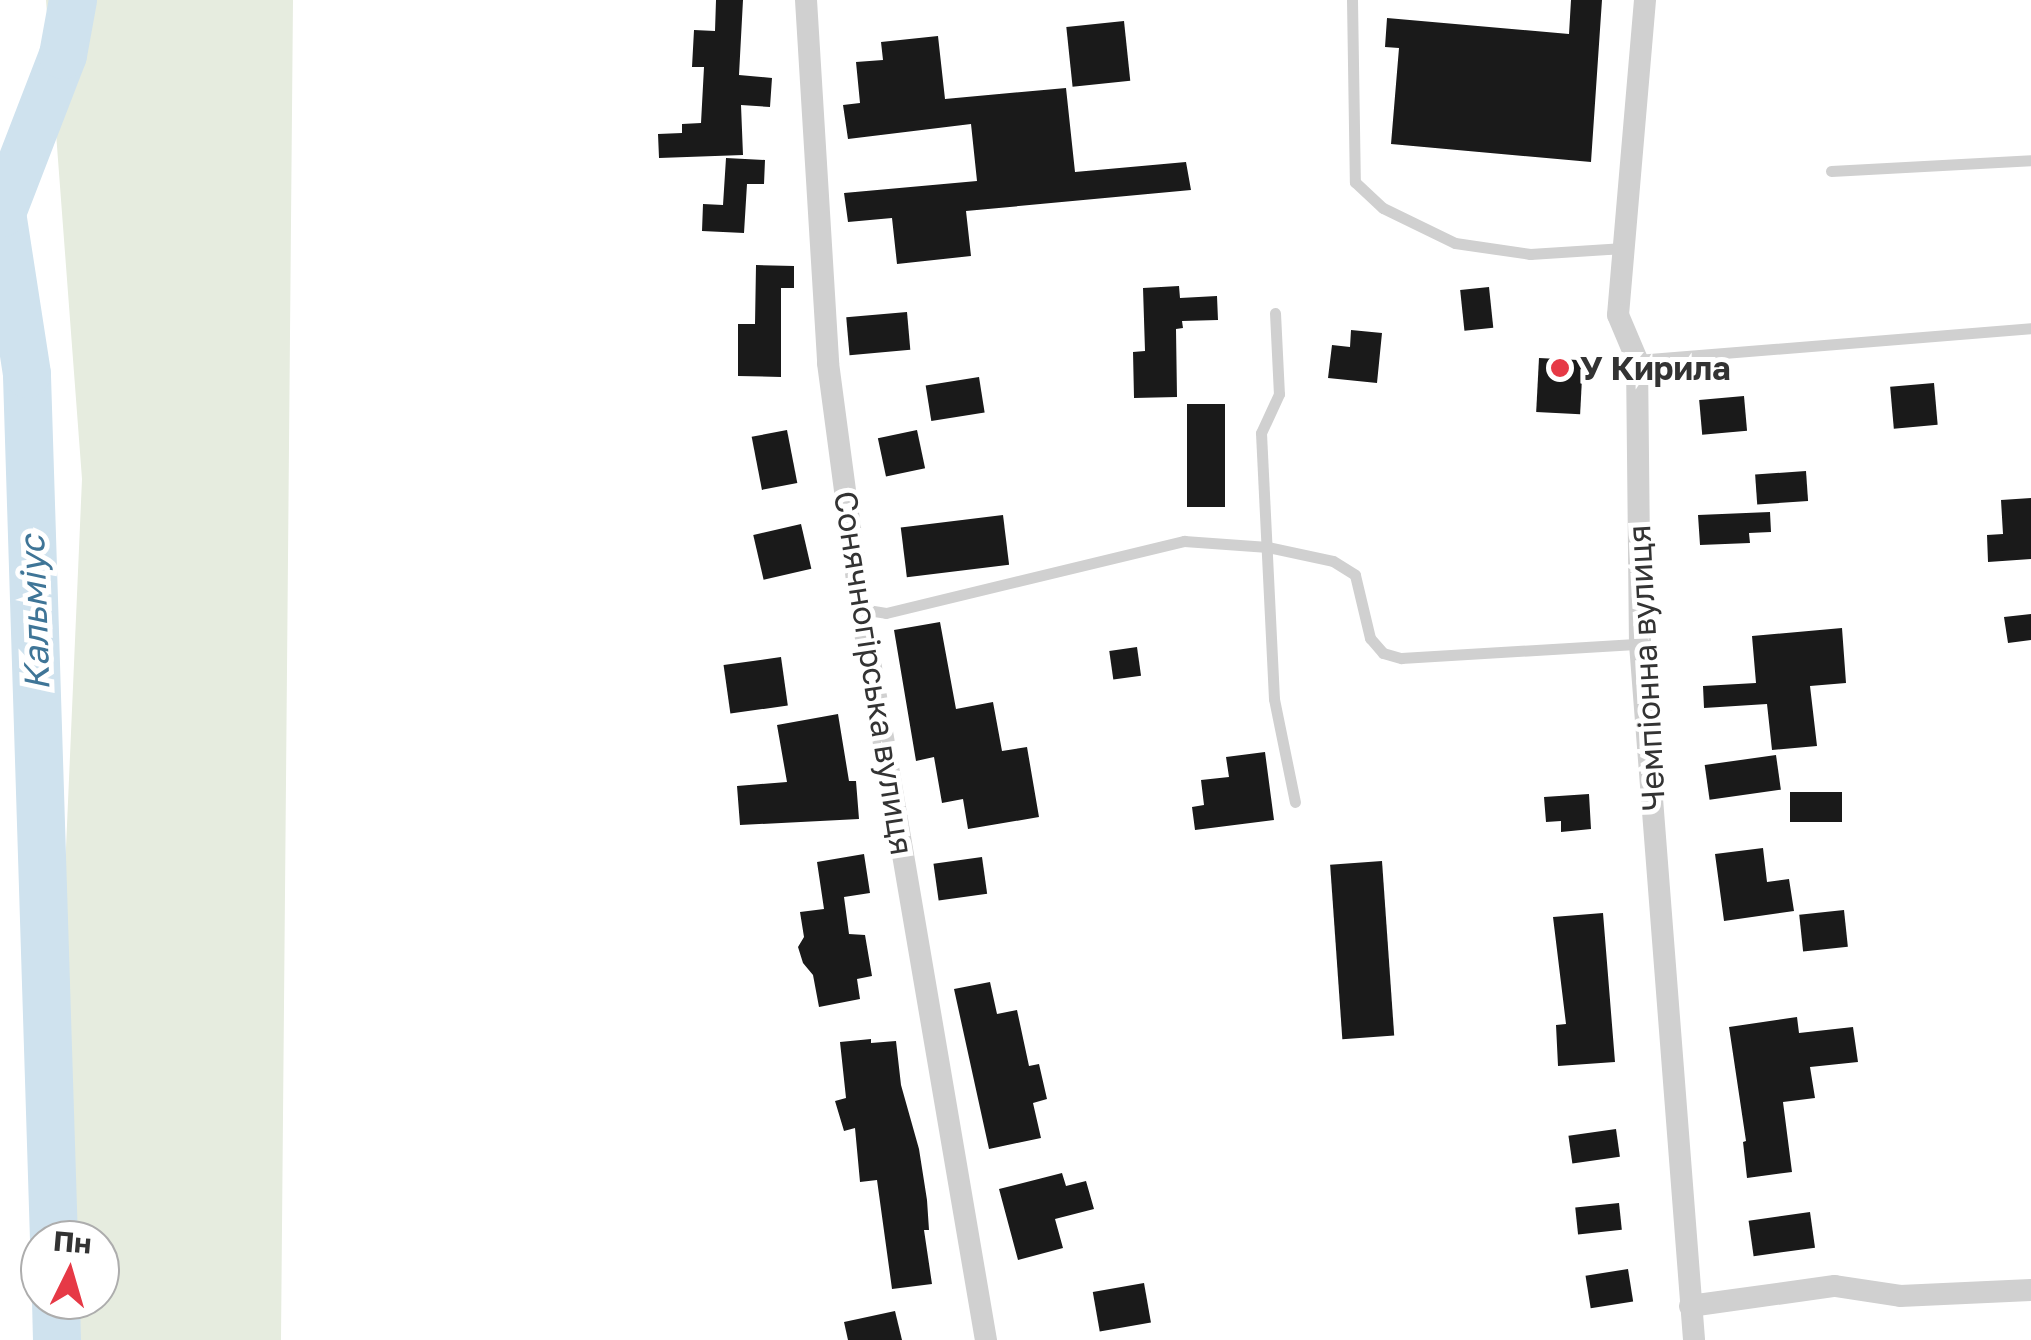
<!DOCTYPE html>
<meta charset="utf-8">
<style>
body{margin:0}
#map{position:relative;width:2031px;height:1340px;overflow:hidden;background:#fff;font-family:"Golos Text",sans-serif}
div>[style]{position:absolute}
.green>*{inset:0;background:#e6ecdf}
.river>*{height:48px;margin:-24px;padding:0 24px;transform-origin:24px;border-radius:24px;background:#cfe2ee}
.building>*{inset:0;background:#1a1a1a;transform-origin:0 0}
.service>*{height:11px;margin:-5.5px;padding:0 5.5px;transform-origin:5.5px;border-radius:5.5px;background:#d0d0d0}
.minor>*{height:22px;margin:-11px;padding:0 11px;transform-origin:11px;border-radius:11px;background:#d0d0d0}
.dots>*{width:28px;height:28px;translate:-50% -50%;box-sizing:border-box;border:5px solid #fff;border-radius:50%}
span{translate:-50% -50%;white-space:nowrap;text-align:center;line-height:1.15;-webkit-text-stroke:10px #fff;paint-order:stroke}
.poi-label{font-size:32px;color:#333;font-weight:700}
.left{translate:0 -50%;text-align:left}
.street-label{font-size:32px;color:#333}
.water-label{font-size:35px;color:#3f7597;font-style:italic}
.north{position:absolute;left:20px;top:1220px;width:100px;height:100px;box-sizing:border-box;background:#fff;border:2px solid #adadad;border-radius:50%;rotate:5deg;font-size:28px;font-weight:700;line-height:40px;text-align:center;color:#333}
.north::after{content:'';display:block;margin:auto;width:35px;height:45px;background:#e63946;clip-path:polygon(50% 0,100% 100%,50% 72%,0 100%)}
</style>
<div id="map">
<div class="green">
<div style="clip-path:polygon(46px 0,293px 0,281px 1340px,45px 1340px,46px 1300px,100px 1300px,100px 1240px,49px 1240px,82px 479px)"></div>
</div>
<div class="river">
<div style="left:54px;top:1240px;width:866px;rotate:-91.79deg"></div>
<div style="left:27px;top:374px;width:163px;rotate:-98.8deg"></div>
<div style="left:2px;top:213px;width:169px;rotate:-68.9deg"></div>
<div style="left:63px;top:55px;width:56px;rotate:-79.7deg"></div>
<div style="left:56px;top:1300px;width:40px;rotate:88.6deg"></div>
</div>
<div class="building">
<div style="clip-path:polygon(716px 0,743px 0,739px 75px,772px 78px,770px 107px,741px 105px,743px 155px,659px 158px,658px 134px,682px 133px,682px 124px,701px 123px,704px 67px,692px 67px,694px 30px,715px 31px)"></div>
<div style="clip-path:polygon(1571px 0,1602px 0,1591px 162px,1391px 144px,1399px 48px,1385px 47px,1387px 18px,1569px 34px)"></div>
<div style="left:1124px;top:21px;width:60px;height:58px;rotate:84deg"></div>
<div style="clip-path:polygon(938px 36px,945px 99px,1066px 88px,1075px 172px,1186px 162px,1191px 190px,966px 211px,971px 256px,897px 264px,892px 218px,848px 222px,844px 193px,977px 181px,971px 124px,848px 139px,843px 105px,860px 103px,856px 62px,883px 60px,881px 42px)"></div>
<div style="clip-path:polygon(726px 158px,765px 160px,764px 184px,747px 184px,744px 233px,702px 231px,703px 204px,723px 205px)"></div>
<div style="clip-path:polygon(756px 265px,794px 266px,794px 288px,781px 288px,781px 377px,738px 376px,738px 324px,755px 324px)"></div>
<div style="clip-path:polygon(1179px 286px,1180px 298px,1217px 296px,1218px 320px,1182px 321px,1183px 328px,1176px 329px,1177px 397px,1134px 398px,1133px 352px,1145px 351px,1143px 288px)"></div>
<div style="left:1489px;top:287px;width:41px;height:29px;rotate:84deg"></div>
<div style="left:907px;top:312px;width:38px;height:61px;rotate:85deg"></div>
<div style="clip-path:polygon(1351px 330px,1382px 333px,1377px 383px,1328px 378px,1332px 345px,1350px 347px)"></div>
<div style="left:1539px;top:358px;width:44px;height:54px;rotate:3deg"></div>
<div style="left:979px;top:377px;width:36px;height:54px;rotate:81deg"></div>
<div style="left:1934px;top:383px;width:42px;height:44px;rotate:85deg"></div>
<div style="left:1744px;top:396px;width:35px;height:45px;rotate:85deg"></div>
<div style="left:1225px;top:404px;width:103px;height:38px;rotate:90deg"></div>
<div style="left:787px;top:430px;width:54px;height:36px;rotate:79deg"></div>
<div style="left:917px;top:430px;width:39px;height:40px;rotate:78deg"></div>
<div style="left:1806px;top:471px;width:30px;height:51px;rotate:86deg"></div>
<div style="clip-path:polygon(2031px 498px,2031px 559px,1988px 562px,1987px 535px,2003px 534px,2001px 500px)"></div>
<div style="clip-path:polygon(1770px 512px,1771px 532px,1749px 533px,1750px 543px,1700px 545px,1698px 515px)"></div>
<div style="left:1003px;top:515px;width:50px;height:103px;rotate:83deg"></div>
<div style="left:801px;top:524px;width:46px;height:49px;rotate:77deg"></div>
<div style="clip-path:polygon(2031px 614px,2031px 640px,2008px 643px,2004px 617px)"></div>
<div style="clip-path:polygon(940px 622px,956px 709px,993px 702px,1002px 751px,1027px 747px,1039px 817px,968px 829px,963px 799px,942px 803px,934px 757px,916px 761px,894px 630px)"></div>
<div style="clip-path:polygon(1842px 628px,1846px 683px,1810px 686px,1817px 746px,1772px 750px,1767px 704px,1704px 708px,1703px 686px,1756px 683px,1752px 636px)"></div>
<div style="left:1137px;top:647px;width:29px;height:28px;rotate:82deg"></div>
<div style="left:781px;top:657px;width:49px;height:58px;rotate:82deg"></div>
<div style="clip-path:polygon(838px 714px,849px 781px,856px 781px,859px 819px,740px 825px,737px 786px,787px 782px,777px 725px)"></div>
<div style="clip-path:polygon(1265px 752px,1274px 820px,1195px 830px,1192px 807px,1204px 805px,1201px 780px,1229px 777px,1226px 757px)"></div>
<div style="left:1776px;top:755px;width:35px;height:72px;rotate:82deg"></div>
<div style="left:1842px;top:792px;width:30px;height:52px;rotate:90deg"></div>
<div style="clip-path:polygon(1589px 794px,1591px 829px,1561px 832px,1561px 821px,1546px 822px,1544px 797px)"></div>
<div style="clip-path:polygon(1763px 848px,1767px 882px,1789px 879px,1794px 911px,1724px 921px,1715px 854px)"></div>
<div style="clip-path:polygon(864px 854px,870px 893px,844px 897px,849px 934px,865px 935px,872px 976px,857px 979px,860px 999px,819px 1007px,813px 975px,803px 963px,798px 947px,804px 937px,800px 912px,824px 909px,817px 862px)"></div>
<div style="left:982px;top:857px;width:37px;height:49px;rotate:82deg"></div>
<div style="left:1382px;top:861px;width:175px;height:52px;rotate:86deg"></div>
<div style="left:1844px;top:910px;width:37px;height:45px;rotate:84deg"></div>
<div style="clip-path:polygon(1603px 913px,1615px 1062px,1558px 1066px,1556px 1025px,1566px 1024px,1553px 917px)"></div>
<div style="clip-path:polygon(990px 982px,997px 1014px,1017px 1010px,1029px 1066px,1039px 1064px,1047px 1099px,1033px 1103px,1041px 1138px,989px 1149px,954px 989px)"></div>
<div style="clip-path:polygon(1797px 1017px,1799px 1033px,1853px 1027px,1858px 1062px,1810px 1067px,1815px 1098px,1783px 1102px,1792px 1172px,1747px 1178px,1743px 1142px,1746px 1141px,1729px 1027px)"></div>
<div style="clip-path:polygon(871px 1039px,871px 1043px,896px 1041px,901px 1085px,919px 1149px,927px 1200px,929px 1230px,924px 1230px,932px 1284px,892px 1289px,877px 1180px,860px 1182px,855px 1128px,844px 1131px,835px 1101px,846px 1098px,840px 1042px)"></div>
<div style="left:1616px;top:1129px;width:28px;height:48px;rotate:82deg"></div>
<div style="clip-path:polygon(1062px 1173px,1066px 1186px,1086px 1181px,1094px 1209px,1055px 1219px,1063px 1248px,1018px 1260px,999px 1189px)"></div>
<div style="left:1619px;top:1203px;width:27px;height:44px;rotate:84deg"></div>
<div style="left:1810px;top:1212px;width:36px;height:62px;rotate:82deg"></div>
<div style="left:1628px;top:1269px;width:33px;height:43px;rotate:81deg"></div>
<div style="left:1144px;top:1283px;width:40px;height:52px;rotate:80deg"></div>
<div style="clip-path:polygon(895px 1311px,902px 1340px,848px 1340px,844px 1322px)"></div>
</div>
<div class="service">
<div style="left:1352px;top:0;width:182px;rotate:89.1deg"></div>
<div style="left:1355px;top:182px;width:38px;rotate:43deg"></div>
<div style="left:1383px;top:208px;width:80px;rotate:25.9deg"></div>
<div style="left:1455px;top:243px;width:76px;rotate:8.3deg"></div>
<div style="left:1530px;top:254px;width:94px;rotate:-3.7deg"></div>
<div style="left:1831px;top:171px;width:200px;rotate:-3.1deg"></div>
<div style="left:1275px;top:313px;width:81px;rotate:87.2deg"></div>
<div style="left:1279px;top:394px;width:43px;rotate:114.8deg"></div>
<div style="left:1261px;top:433px;width:266px;rotate:87.2deg"></div>
<div style="left:1274px;top:699px;width:105px;rotate:78.5deg"></div>
<div style="left:1637px;top:360px;width:395px;rotate:-4.6deg"></div>
<div style="left:861px;top:609px;width:25px;rotate:9deg"></div>
<div style="left:886px;top:613px;width:307px;rotate:-13.6deg"></div>
<div style="left:1184px;top:541px;width:84px;rotate:4.1deg"></div>
<div style="left:1268px;top:547px;width:66px;rotate:12.2deg"></div>
<div style="left:1333px;top:561px;width:26px;rotate:32deg"></div>
<div style="left:1355px;top:575px;width:65px;rotate:76.6deg"></div>
<div style="left:1370px;top:638px;width:20px;rotate:49deg"></div>
<div style="left:1383px;top:653px;width:19px;rotate:16deg"></div>
<div style="left:1401px;top:658px;width:239px;rotate:-3.4deg"></div>
</div>
<div class="minor">
<div style="left:806px;top:0;width:364px;rotate:86.5deg"></div>
<div style="left:828px;top:363px;width:248px;rotate:82.4deg"></div>
<div style="left:861px;top:609px;width:742px;rotate:80.3deg"></div>
<div style="left:1645px;top:0;width:316px;rotate:94.9deg"></div>
<div style="left:1618px;top:315px;width:49px;rotate:67.1deg"></div>
<div style="left:1637px;top:360px;width:284px;rotate:89.4deg"></div>
<div style="left:1640px;top:644px;width:698px;rotate:85.56deg"></div>
<div style="left:1690px;top:1306px;width:146px;rotate:-7.9deg"></div>
<div style="left:1835px;top:1286px;width:66px;rotate:8.7deg"></div>
<div style="left:1900px;top:1296px;width:131px;rotate:-2.6deg"></div>
</div>
<div class="dots">
<div style="left:1560px;top:368px;background:#e63946"></div>
</div>
<div class="poi-label">
<span class="left" style="left:1580px;top:368px">У Кирила</span>
</div>
<div class="street-label">
<span style="left:1646px;top:668px;rotate:-93deg">Чемпіонна вулиця</span>
<span style="left:874px;top:673px;rotate:81deg">Сонячногірська вулиця</span>
</div>
<div class="water-label">
<span style="left:34px;top:613px;rotate:-92deg">Кальміус</span>
</div>
<div class="north">Пн</div>
</div>
